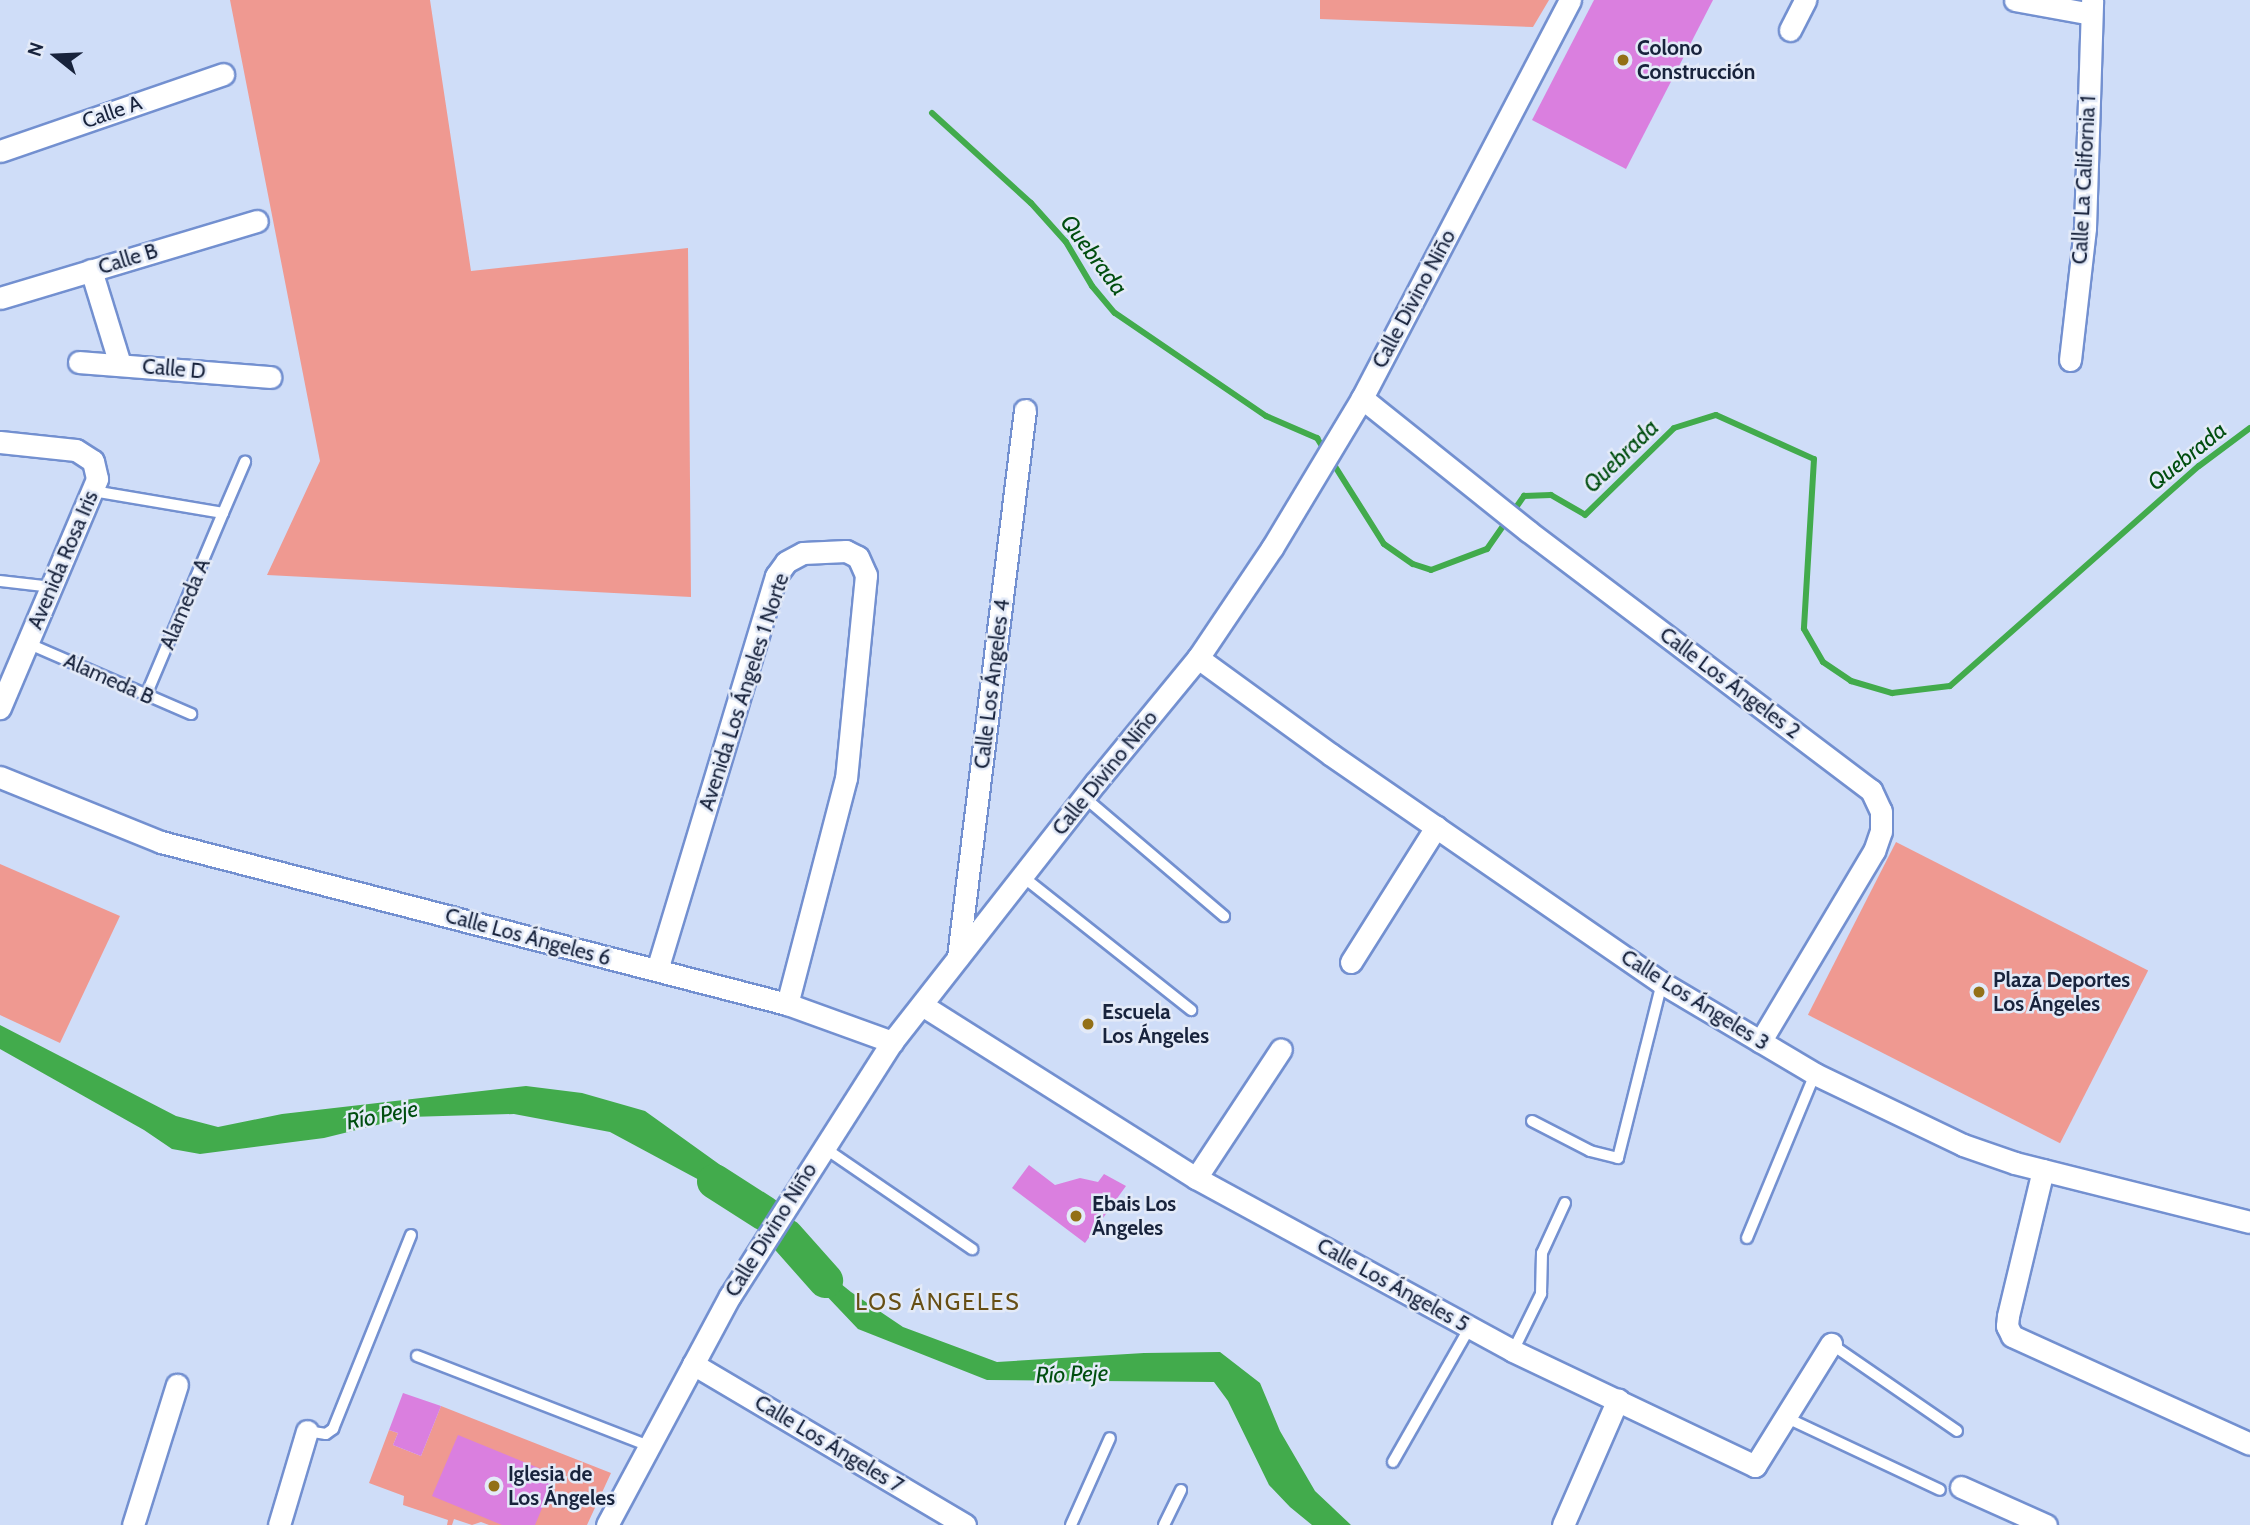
<!DOCTYPE html>
<meta charset="utf-8">
<style>
body{margin:0}
#map{position:relative;width:2250px;height:1525px;overflow:hidden;background:#cfddf8;font-family:Cabin,sans-serif}
div>[style]{position:absolute}
.green>*{inset:0;background:#ef9991;transform-origin:0 0}
.water>*{inset:0;background:#42ab4c}
.stream>*{height:6px;margin:-3px;padding:0 3px;transform-origin:3px;border-radius:3px;background:#42ab4c}
.river>*{height:35px;margin:-17.5px;padding:0 17.5px;transform-origin:17.5px;border-radius:17.5px;background:#42ab4c}
.building>*{inset:0;background:#da7fdf}
.roads{filter:drop-shadow(2px 0 #7390d0) drop-shadow(-2px 0 #7390d0) drop-shadow(0 2px #7390d0) drop-shadow(0 -2px #7390d0)}
.lane>*{height:10px;margin:-5px;padding:0 5px;transform-origin:5px;border-radius:5px;background:#fff}
.street>*{height:21px;margin:-10.5px;padding:0 10.5px;transform-origin:10.5px;border-radius:10.5px;background:#fff}
.dots>*{width:19px;height:19px;translate:-50% -50%;box-sizing:border-box;border:4px solid #e3eaf8;border-radius:50%}
span{translate:-50% -50%;white-space:nowrap;text-align:center;line-height:1.15;-webkit-text-stroke:5px #e3eaf8;paint-order:stroke}
.poi-label{font-size:21px;color:#18233c;font-weight:700}
.left{translate:0 -50%;text-align:left}
.street-label{font-size:21px;color:#18233c}
.water-label{font-size:23px;color:#004e0f;font-style:italic}
.neighbourhood-label{font-size:23px;color:#674f15;letter-spacing:2px}
.north{position:absolute;left:21px;top:21px;width:70px;height:70px;-webkit-text-stroke:5px #e3eaf8;paint-order:stroke;rotate:288deg;font-size:19px;font-weight:700;line-height:28px;text-align:center;color:#18233c}
.north::after{content:'';display:block;margin:auto;width:24px;height:32px;background:#18233c;clip-path:polygon(50% 0,100% 100%,50% 72%,0 100%)}
</style>
<div id="map">
<div class="green">
<div style="clip-path:polygon(230px 0,430px 0,471px 271px,688px 248px,691px 597px,267px 575px,320px 461px)"></div>
<div style="clip-path:polygon(1320px 0,1549px 0,1533px 27px,1320px 19px)"></div>
<div style="left:1896px;top:842px;width:283px;height:194px;rotate:27deg"></div>
<div style="clip-path:polygon(0 864px,120px 916px,60px 1043px,0 1015px)"></div>
<div style="clip-path:polygon(441px 1406px,611px 1473px,587px 1525px,489px 1525px,481px 1522px,472px 1525px,454px 1519px,452px 1525px,447px 1525px,448px 1520px,403px 1505px,404px 1496px,369px 1483px,389px 1430px,398px 1433px,393px 1445px,421px 1456px)"></div>
</div>
<div class="water">
<div style="clip-path:polygon(0 1025px,176px 1116px,218px 1127px,282px 1114px,526px 1086px,582px 1093px,645px 1111px,737px 1177px,754px 1204px,729px 1196px,610px 1132px,514px 1114px,409px 1117px,324px 1138px,200px 1154px,172px 1149px,144px 1130px,0 1049px)"></div>
<div style="clip-path:polygon(794px 1246px,851px 1292px,903px 1327px,997px 1362px,1144px 1353px,1220px 1352px,1260px 1383px,1280px 1431px,1315px 1491px,1351px 1525px,1312px 1525px,1290px 1507px,1269px 1485px,1228px 1401px,1214px 1382px,987px 1380px,858px 1329px,820px 1289px)"></div>
</div>
<div class="stream">
<div style="left:932px;top:113px;width:134px;rotate:42.3deg"></div>
<div style="left:1031px;top:203px;width:52px;rotate:48.1deg"></div>
<div style="left:1066px;top:242px;width:51px;rotate:59.4deg"></div>
<div style="left:1092px;top:286px;width:35px;rotate:50deg"></div>
<div style="left:1115px;top:313px;width:183px;rotate:34.3deg"></div>
<div style="left:1266px;top:416px;width:56px;rotate:23.3deg"></div>
<div style="left:1317px;top:438px;width:15px;rotate:58deg"></div>
<div style="left:1331px;top:460px;width:99px;rotate:57.8deg"></div>
<div style="left:1384px;top:544px;width:35px;rotate:35deg"></div>
<div style="left:1413px;top:564px;width:19px;rotate:18deg"></div>
<div style="left:1431px;top:570px;width:60px;rotate:-20.6deg"></div>
<div style="left:1487px;top:549px;width:65px;rotate:-55.1deg"></div>
<div style="left:1524px;top:496px;width:27px;rotate:-2deg"></div>
<div style="left:1551px;top:495px;width:39px;rotate:30deg"></div>
<div style="left:1585px;top:515px;width:124px;rotate:-44.3deg"></div>
<div style="left:1674px;top:428px;width:44px;rotate:-17.2deg"></div>
<div style="left:1716px;top:415px;width:107px;rotate:24.2deg"></div>
<div style="left:1814px;top:459px;width:170px;rotate:93.4deg"></div>
<div style="left:1804px;top:629px;width:38px;rotate:60deg"></div>
<div style="left:1823px;top:662px;width:34px;rotate:34deg"></div>
<div style="left:1851px;top:681px;width:43px;rotate:16.3deg"></div>
<div style="left:1892px;top:693px;width:58px;rotate:-6.9deg"></div>
<div style="left:1950px;top:686px;width:332px;rotate:-41.5deg"></div>
<div style="left:2199px;top:466px;width:64px;rotate:-36.7deg"></div>
</div>
<div class="river">
<div style="left:714px;top:1181px;width:59px;rotate:32.6deg"></div>
<div style="left:786px;top:1236px;width:59px;rotate:48.4deg"></div>
</div>
<div class="building">
<div style="clip-path:polygon(1594px 0,1713px 0,1626px 169px,1532px 120px)"></div>
<div style="clip-path:polygon(1029px 1165px,1055px 1185px,1080px 1178px,1098px 1182px,1104px 1174px,1126px 1186px,1085px 1243px,1012px 1188px)"></div>
<div style="clip-path:polygon(403px 1393px,441px 1406px,421px 1456px,393px 1445px,398px 1433px,389px 1430px)"></div>
<div style="clip-path:polygon(458px 1435px,556px 1475px,535px 1525px,502px 1525px,432px 1496px)"></div>
</div>
<div class="roads">
<div class="lane">
<div style="left:93px;top:491px;width:132px;rotate:9.6deg"></div>
<div style="left:223px;top:513px;width:198px;rotate:112.9deg"></div>
<div style="left:223px;top:513px;width:56px;rotate:-66.7deg"></div>
<div style="left:0;top:581px;width:52px;rotate:6.6deg"></div>
<div style="left:27px;top:643px;width:179px;rotate:23.4deg"></div>
<div style="left:1084px;top:797px;width:184px;rotate:40.4deg"></div>
<div style="left:1022px;top:876px;width:216px;rotate:38.4deg"></div>
<div style="left:1532px;top:1121px;width:65px;rotate:27.3deg"></div>
<div style="left:1590px;top:1151px;width:29px;rotate:14deg"></div>
<div style="left:1618px;top:1158px;width:180px;rotate:-75.9deg"></div>
<div style="left:823px;top:1147px;width:181px;rotate:34.4deg"></div>
<div style="left:1747px;top:1238px;width:178px;rotate:-67.5deg"></div>
<div style="left:1831px;top:1344px;width:153px;rotate:34.6deg"></div>
<div style="left:1513px;top:1351px;width:64px;rotate:-63.8deg"></div>
<div style="left:1541px;top:1294px;width:41px;rotate:-88.6deg"></div>
<div style="left:1542px;top:1253px;width:55px;rotate:-65.3deg"></div>
<div style="left:417px;top:1356px;width:249px;rotate:21.2deg"></div>
<div style="left:1785px;top:1417px;width:171px;rotate:25.2deg"></div>
<div style="left:307px;top:1431px;width:19px;rotate:9deg"></div>
<div style="left:326px;top:1434px;width:9px;rotate:-36deg"></div>
<div style="left:333px;top:1429px;width:209px;rotate:-68.1deg"></div>
<div style="left:1393px;top:1462px;width:155px;rotate:-60.3deg"></div>
<div style="left:1071px;top:1525px;width:95px;rotate:-65.9deg"></div>
<div style="left:1164px;top:1525px;width:39px;rotate:-64deg"></div>
</div>
<div class="street">
<div style="left:2015px;top:0;width:77px;rotate:10.4deg"></div>
<div style="left:1790px;top:30px;width:34px;rotate:-63deg"></div>
<div style="left:0;top:151px;width:236px;rotate:-19deg"></div>
<div style="left:91px;top:270px;width:98px;rotate:72.9deg"></div>
<div style="left:0;top:298px;width:268px;rotate:-16.7deg"></div>
<div style="left:2070px;top:360px;width:133px;rotate:-83.5deg"></div>
<div style="left:2085px;top:228px;width:228px;rotate:-88.2deg"></div>
<div style="left:79px;top:362px;width:192px;rotate:4.5deg"></div>
<div style="left:1362px;top:398px;width:213px;rotate:38.7deg"></div>
<div style="left:1528px;top:531px;width:430px;rotate:37.1deg"></div>
<div style="left:1871px;top:790px;width:23px;rotate:65deg"></div>
<div style="left:1881px;top:811px;width:20px;rotate:90deg"></div>
<div style="left:1881px;top:831px;width:21px;rotate:109deg"></div>
<div style="left:1874px;top:851px;width:222px;rotate:120.8deg"></div>
<div style="left:0;top:442px;width:76px;rotate:6deg"></div>
<div style="left:76px;top:450px;width:20px;rotate:33deg"></div>
<div style="left:93px;top:461px;width:18px;rotate:77deg"></div>
<div style="left:97px;top:479px;width:249px;rotate:113deg"></div>
<div style="left:1198px;top:658px;width:163px;rotate:36deg"></div>
<div style="left:1330px;top:754px;width:403px;rotate:34.6deg"></div>
<div style="left:1662px;top:983px;width:178px;rotate:30.7deg"></div>
<div style="left:1815px;top:1074px;width:164px;rotate:25.6deg"></div>
<div style="left:1963px;top:1145px;width:55px;rotate:19.1deg"></div>
<div style="left:2015px;top:1163px;width:242px;rotate:14.1deg"></div>
<div style="left:0;top:777px;width:174px;rotate:22deg"></div>
<div style="left:161px;top:842px;width:647px;rotate:14.51deg"></div>
<div style="left:787px;top:1004px;width:112px;rotate:19.9deg"></div>
<div style="left:958px;top:957px;width:551px;rotate:-83.02deg"></div>
<div style="left:1351px;top:962px;width:160px;rotate:-57.8deg"></div>
<div style="left:657px;top:970px;width:412px;rotate:-73.2deg"></div>
<div style="left:776px;top:576px;width:17px;rotate:-54deg"></div>
<div style="left:786px;top:562px;width:19px;rotate:-28deg"></div>
<div style="left:803px;top:553px;width:43px;rotate:-2.7deg"></div>
<div style="left:846px;top:551px;width:13px;rotate:27deg"></div>
<div style="left:858px;top:557px;width:20px;rotate:66deg"></div>
<div style="left:866px;top:575px;width:204px;rotate:95.6deg"></div>
<div style="left:846px;top:778px;width:234px;rotate:104.6deg"></div>
<div style="left:922px;top:1005px;width:324px;rotate:32.3deg"></div>
<div style="left:1196px;top:1178px;width:361px;rotate:28.6deg"></div>
<div style="left:1513px;top:1351px;width:268px;rotate:25.4deg"></div>
<div style="left:1755px;top:1466px;width:144px;rotate:-58.1deg"></div>
<div style="left:2043px;top:1170px;width:150px;rotate:103.5deg"></div>
<div style="left:2008px;top:1316px;width:10px;rotate:96deg"></div>
<div style="left:2007px;top:1326px;width:11px;rotate:63deg"></div>
<div style="left:2012px;top:1336px;width:261px;rotate:24.4deg"></div>
<div style="left:1196px;top:1178px;width:154px;rotate:-56.6deg"></div>
<div style="left:693px;top:1364px;width:316px;rotate:30.6deg"></div>
<div style="left:1961px;top:1487px;width:93px;rotate:24.1deg"></div>
<div style="left:133px;top:1525px;width:147px;rotate:-72.6deg"></div>
<div style="left:279px;top:1525px;width:98px;rotate:-73.4deg"></div>
<div style="left:607px;top:1525px;width:260px;rotate:-61.8deg"></div>
<div style="left:730px;top:1296px;width:301px;rotate:-57.5deg"></div>
<div style="left:892px;top:1042px;width:330px;rotate:-51.9deg"></div>
<div style="left:1096px;top:782px;width:161px;rotate:-50.6deg"></div>
<div style="left:1198px;top:658px;width:133px;rotate:-56.1deg"></div>
<div style="left:1272px;top:548px;width:175px;rotate:-59deg"></div>
<div style="left:1362px;top:398px;width:449px;rotate:-62.4deg"></div>
<div style="left:1563px;top:1525px;width:137px;rotate:-66.4deg"></div>
</div>
</div>
<div class="dots">
<div style="left:1623px;top:60px;background:#937017"></div>
<div style="left:1979px;top:992px;background:#937017"></div>
<div style="left:1088px;top:1024px;background:#937017"></div>
<div style="left:1076px;top:1216px;background:#937017"></div>
<div style="left:494px;top:1486px;background:#937017"></div>
</div>
<div class="poi-label">
<span class="left" style="left:1637px;top:60px">Colono<br>Construcción</span>
<span class="left" style="left:1993px;top:992px">Plaza Deportes<br>Los Ángeles</span>
<span class="left" style="left:1102px;top:1024px">Escuela<br>Los Ángeles</span>
<span class="left" style="left:1092px;top:1216px">Ebais Los<br>Ángeles</span>
<span class="left" style="left:508px;top:1486px">Iglesia de<br>Los Ángeles</span>
</div>
<div class="street-label">
<span style="left:112px;top:112px;rotate:-19deg">Calle A</span>
<span style="left:2084px;top:180px;rotate:-87deg">Calle La California 1</span>
<span style="left:128px;top:259px;rotate:-17deg">Calle B</span>
<span style="left:1414px;top:299px;rotate:-62deg">Calle Divino Niño</span>
<span style="left:174px;top:369px;rotate:5deg">Calle D</span>
<span style="left:63px;top:560px;rotate:-67deg">Avenida Rosa Iris</span>
<span style="left:185px;top:604px;rotate:-67deg">Alameda A</span>
<span style="left:109px;top:679px;rotate:24deg">Alameda B</span>
<span style="left:1730px;top:683px;rotate:37deg">Calle Los Ángeles 2</span>
<span style="left:992px;top:684px;rotate:-83deg">Calle Los Ángeles 4</span>
<span style="left:744px;top:692px;rotate:-72deg">Avenida Los Ángeles 1 Norte</span>
<span style="left:1105px;top:773px;rotate:-51deg">Calle Divino Niño</span>
<span style="left:528px;top:937px;rotate:15deg">Calle Los Ángeles 6</span>
<span style="left:1695px;top:1000px;rotate:32deg">Calle Los Ángeles 3</span>
<span style="left:771px;top:1230px;rotate:-58deg">Calle Divino Niño</span>
<span style="left:1393px;top:1285px;rotate:29deg">Calle Los Ángeles 5</span>
<span style="left:829px;top:1444px;rotate:31deg">Calle Los Ángeles 7</span>
</div>
<div class="water-label">
<span style="left:1094px;top:255px;rotate:53deg">Quebrada</span>
<span style="left:1621px;top:456px;rotate:-44deg">Quebrada</span>
<span style="left:2187px;top:456px;rotate:-39deg">Quebrada</span>
<span style="left:382px;top:1115px;rotate:-11deg">Río Peje</span>
<span style="left:1072px;top:1374px;rotate:-2deg">Río Peje</span>
</div>
<div class="neighbourhood-label">
<span style="left:938px;top:1302px">LOS ÁNGELES</span>
</div>
<div class="north">N</div>
</div>
